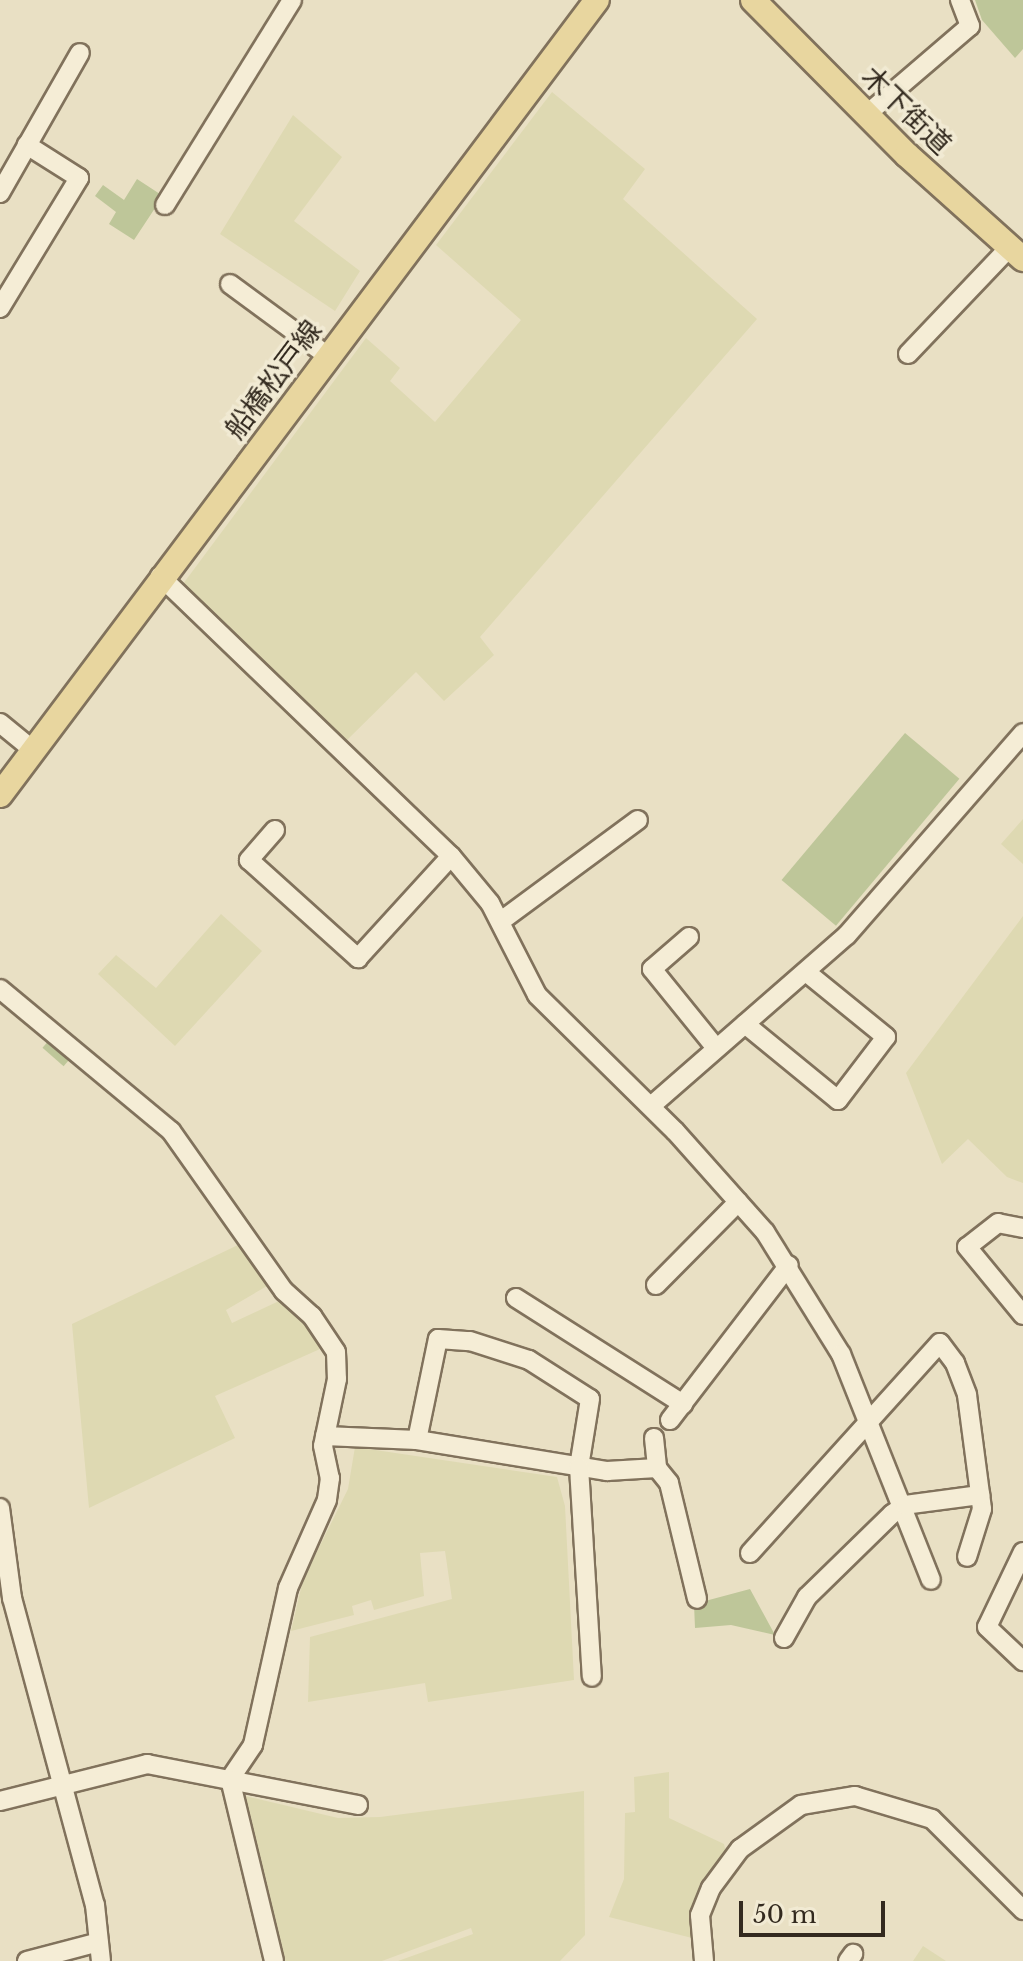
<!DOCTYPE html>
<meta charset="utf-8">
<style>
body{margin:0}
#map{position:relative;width:1023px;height:1961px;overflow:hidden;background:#e9e0c4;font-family:"Libre Baskerville","Noto Sans JP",serif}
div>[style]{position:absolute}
.farmland>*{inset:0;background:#ded9b2}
.green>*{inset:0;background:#bec699;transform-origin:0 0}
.roads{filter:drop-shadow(2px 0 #81725c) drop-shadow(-2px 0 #81725c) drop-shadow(0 2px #81725c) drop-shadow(0 -2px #81725c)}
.minor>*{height:18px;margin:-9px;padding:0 9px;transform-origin:9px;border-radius:9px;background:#f5edd6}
.major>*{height:24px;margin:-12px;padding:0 12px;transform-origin:12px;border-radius:12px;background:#e8d69f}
span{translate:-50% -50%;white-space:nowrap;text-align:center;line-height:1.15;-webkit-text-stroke:7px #f1ead3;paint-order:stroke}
.street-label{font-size:28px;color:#332a1f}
.scale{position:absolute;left:739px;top:1901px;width:146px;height:36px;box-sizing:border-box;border:4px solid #332a1f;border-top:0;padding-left:10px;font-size:24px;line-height:28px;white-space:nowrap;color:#332a1f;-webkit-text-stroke:6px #f1ead3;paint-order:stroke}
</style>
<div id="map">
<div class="farmland">
<div style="clip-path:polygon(552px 92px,645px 169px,623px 199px,757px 319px,480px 637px,494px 655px,444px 701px,416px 672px,346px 741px,180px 588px,366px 338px,400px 368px,390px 381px,435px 422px,521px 320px,436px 245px)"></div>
<div style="clip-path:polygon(293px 115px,342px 157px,294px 221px,360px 271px,335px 311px,220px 234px)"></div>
<div style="clip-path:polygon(1023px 819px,1023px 864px,1001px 844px)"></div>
<div style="clip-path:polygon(221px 914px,262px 951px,175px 1046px,98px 974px,116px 955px,156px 988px)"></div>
<div style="clip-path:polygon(1023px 916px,1023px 1183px,1007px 1177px,968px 1139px,942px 1164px,906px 1073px)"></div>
<div style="clip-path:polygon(238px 1245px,267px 1286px,226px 1310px,232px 1323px,279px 1301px,314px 1334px,320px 1349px,215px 1396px,235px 1438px,89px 1508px,72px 1324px)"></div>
<div style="clip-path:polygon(355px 1447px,557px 1477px,565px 1506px,574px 1680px,428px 1702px,425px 1683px,308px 1702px,310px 1637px,452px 1599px,445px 1551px,420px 1553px,424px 1596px,374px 1610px,371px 1600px,352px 1606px,354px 1615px,291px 1631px,303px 1580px,348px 1489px)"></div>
<div style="clip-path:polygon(669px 1772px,669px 1818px,724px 1844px,726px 1853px,693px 1916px,692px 1938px,609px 1917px,624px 1879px,625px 1813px,635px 1812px,634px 1777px)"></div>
<div style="clip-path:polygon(584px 1791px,585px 1935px,560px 1961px,398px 1961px,473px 1934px,471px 1928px,382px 1961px,282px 1961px,241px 1795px,338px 1818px,380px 1817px)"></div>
<div style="clip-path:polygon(923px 1946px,946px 1961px,913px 1961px)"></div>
</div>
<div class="green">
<div style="clip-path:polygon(975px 0,1023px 0,1023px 49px,1015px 58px,982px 20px)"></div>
<div style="clip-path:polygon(137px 179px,163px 196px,134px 240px,109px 224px,116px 212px,95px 196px,103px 185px,124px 200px)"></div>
<div style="left:905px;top:733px;width:71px;height:192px;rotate:40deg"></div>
<div style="left:51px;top:1038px;width:28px;height:13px;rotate:41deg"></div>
<div style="clip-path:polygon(750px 1589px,775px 1635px,731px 1625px,695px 1628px,694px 1604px)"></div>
</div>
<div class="roads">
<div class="minor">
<div style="left:866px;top:115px;width:137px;rotate:-40.6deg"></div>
<div style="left:970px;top:26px;width:28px;rotate:-111deg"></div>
<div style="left:0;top:193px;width:161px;rotate:-60.3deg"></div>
<div style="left:165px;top:205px;width:241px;rotate:-58.2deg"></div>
<div style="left:230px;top:284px;width:123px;rotate:36.4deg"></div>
<div style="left:0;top:308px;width:152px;rotate:-58.7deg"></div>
<div style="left:79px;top:178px;width:62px;rotate:-147.6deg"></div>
<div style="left:908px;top:354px;width:146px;rotate:-46.4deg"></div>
<div style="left:160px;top:576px;width:404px;rotate:43.9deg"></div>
<div style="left:451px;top:856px;width:61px;rotate:50.3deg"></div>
<div style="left:490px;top:903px;width:103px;rotate:62.9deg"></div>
<div style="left:537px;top:995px;width:194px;rotate:44.6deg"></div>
<div style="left:675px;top:1131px;width:135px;rotate:48.3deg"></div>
<div style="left:765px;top:1232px;width:144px;rotate:58.1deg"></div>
<div style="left:841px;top:1354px;width:243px;rotate:68.3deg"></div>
<div style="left:0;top:723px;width:43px;rotate:39.3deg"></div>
<div style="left:275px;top:830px;width:40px;rotate:131deg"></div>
<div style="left:249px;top:860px;width:147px;rotate:42deg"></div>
<div style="left:358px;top:958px;width:138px;rotate:-47.6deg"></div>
<div style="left:501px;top:921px;width:170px;rotate:-36.4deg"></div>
<div style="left:689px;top:937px;width:49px;rotate:139.1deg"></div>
<div style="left:652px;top:969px;width:102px;rotate:51deg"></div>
<div style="left:0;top:989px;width:222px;rotate:39.7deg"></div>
<div style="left:171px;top:1131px;width:196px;rotate:54.8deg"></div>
<div style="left:284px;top:1291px;width:38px;rotate:42deg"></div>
<div style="left:312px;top:1316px;width:43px;rotate:56.3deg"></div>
<div style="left:336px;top:1352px;width:27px;rotate:88deg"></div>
<div style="left:337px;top:1379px;width:68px;rotate:101.8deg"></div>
<div style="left:323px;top:1446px;width:33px;rotate:78deg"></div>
<div style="left:330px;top:1478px;width:22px;rotate:98deg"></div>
<div style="left:327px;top:1500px;width:96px;rotate:113.9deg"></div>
<div style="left:288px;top:1588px;width:161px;rotate:102.6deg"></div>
<div style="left:253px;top:1745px;width:41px;rotate:124.1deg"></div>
<div style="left:230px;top:1779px;width:187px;rotate:76.4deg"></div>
<div style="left:745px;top:1024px;width:120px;rotate:39.3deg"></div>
<div style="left:838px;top:1100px;width:79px;rotate:-52.7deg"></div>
<div style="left:886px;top:1037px;width:103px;rotate:-140.9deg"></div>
<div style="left:651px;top:1106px;width:260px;rotate:-41.1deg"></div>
<div style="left:847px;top:935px;width:268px;rotate:-48.9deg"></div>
<div style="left:1023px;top:1228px;width:25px;rotate:-169deg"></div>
<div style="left:998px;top:1223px;width:39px;rotate:142deg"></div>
<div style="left:967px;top:1247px;width:88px;rotate:50.5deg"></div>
<div style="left:656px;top:1285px;width:117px;rotate:-45.3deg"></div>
<div style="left:516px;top:1298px;width:198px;rotate:32.4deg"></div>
<div style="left:670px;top:1420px;width:195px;rotate:-52.5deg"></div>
<div style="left:325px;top:1436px;width:92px;rotate:2.5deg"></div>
<div style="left:417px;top:1440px;width:193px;rotate:9.3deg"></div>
<div style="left:607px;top:1471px;width:50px;rotate:-3.4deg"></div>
<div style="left:657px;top:1468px;width:19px;rotate:51deg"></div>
<div style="left:669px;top:1483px;width:119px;rotate:76.4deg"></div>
<div style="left:654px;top:1438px;width:30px;rotate:84deg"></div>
<div style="left:417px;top:1440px;width:103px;rotate:-78.3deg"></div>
<div style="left:438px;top:1339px;width:32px;rotate:4deg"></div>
<div style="left:470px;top:1341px;width:62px;rotate:17.9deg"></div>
<div style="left:529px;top:1360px;width:72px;rotate:32.6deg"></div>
<div style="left:590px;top:1399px;width:69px;rotate:99.2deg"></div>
<div style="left:579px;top:1467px;width:210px;rotate:86.5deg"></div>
<div style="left:0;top:1508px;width:91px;rotate:82.4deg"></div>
<div style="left:12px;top:1598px;width:318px;rotate:74.9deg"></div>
<div style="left:95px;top:1905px;width:56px;rotate:83.9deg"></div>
<div style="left:1023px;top:1552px;width:83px;rotate:115.6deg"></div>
<div style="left:987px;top:1627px;width:50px;rotate:43.4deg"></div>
<div style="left:750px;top:1553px;width:283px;rotate:-47.9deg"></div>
<div style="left:940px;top:1343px;width:25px;rotate:53deg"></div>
<div style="left:955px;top:1363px;width:34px;rotate:69deg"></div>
<div style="left:967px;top:1395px;width:115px;rotate:82.5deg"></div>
<div style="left:982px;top:1509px;width:50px;rotate:107.4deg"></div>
<div style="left:784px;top:1638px;width:47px;rotate:-60.7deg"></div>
<div style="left:807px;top:1597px;width:119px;rotate:-44.3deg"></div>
<div style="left:892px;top:1514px;width:16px;rotate:-35deg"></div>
<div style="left:905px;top:1505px;width:76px;rotate:-7.6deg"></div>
<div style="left:0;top:1801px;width:152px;rotate:-14.1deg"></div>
<div style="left:147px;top:1764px;width:215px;rotate:11deg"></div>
<div style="left:27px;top:1961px;width:74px;rotate:-14.8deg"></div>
<div style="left:704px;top:1961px;width:46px;rotate:-95deg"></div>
<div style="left:700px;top:1915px;width:29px;rotate:-68deg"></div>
<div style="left:711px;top:1888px;width:49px;rotate:-53.4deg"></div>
<div style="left:740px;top:1849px;width:75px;rotate:-35.8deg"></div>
<div style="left:801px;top:1805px;width:55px;rotate:-9.5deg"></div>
<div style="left:855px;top:1796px;width:80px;rotate:16.6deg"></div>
<div style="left:932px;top:1819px;width:129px;rotate:45deg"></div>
<div style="left:848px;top:1961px;width:9px;rotate:-54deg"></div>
</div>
<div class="major">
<div style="left:753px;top:0;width:218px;rotate:45.2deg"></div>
<div style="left:907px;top:155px;width:156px;rotate:41.9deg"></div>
<div style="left:0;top:795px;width:994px;rotate:-53.1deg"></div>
</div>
</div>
<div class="street-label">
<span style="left:906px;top:111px;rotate:44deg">木下街道</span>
<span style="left:274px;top:380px;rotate:-53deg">船橋松戸線</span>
</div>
<div class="scale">50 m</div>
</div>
